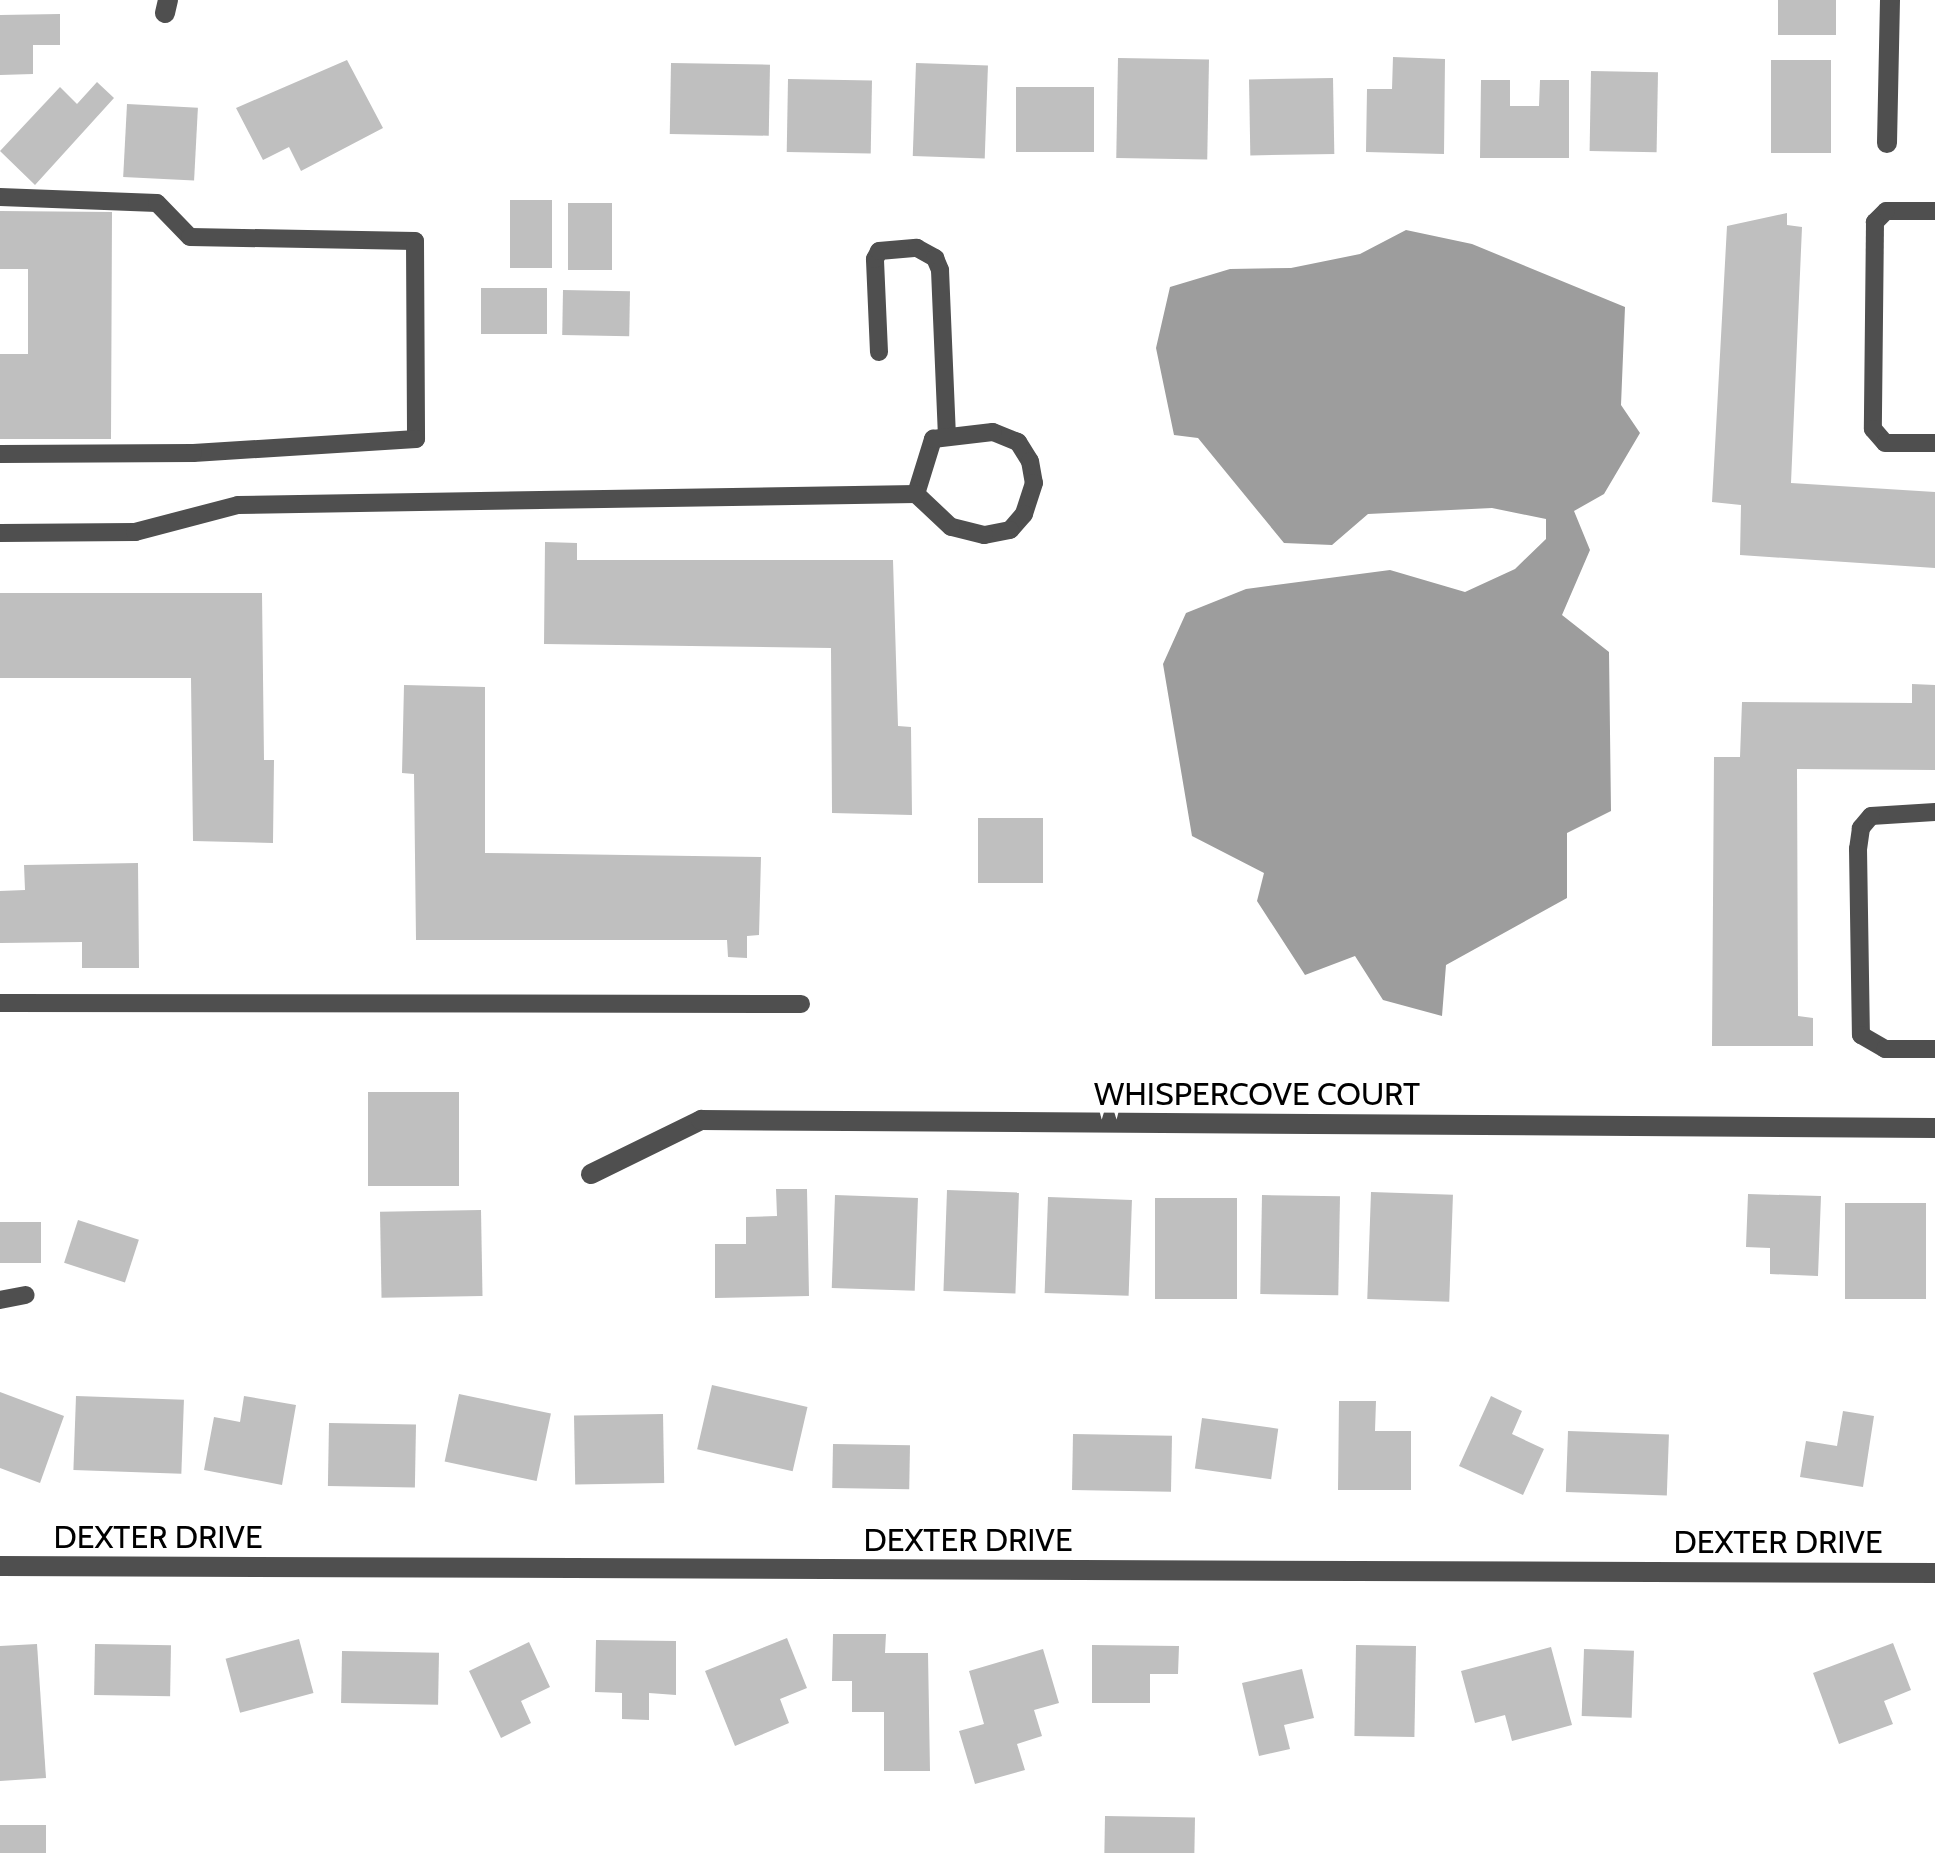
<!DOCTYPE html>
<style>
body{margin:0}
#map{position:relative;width:1935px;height:1853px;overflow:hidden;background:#fff;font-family:Cabin,sans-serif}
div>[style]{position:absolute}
.water>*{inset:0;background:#9d9d9d}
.building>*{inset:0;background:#bfbfbf;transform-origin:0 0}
.service>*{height:18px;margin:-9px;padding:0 9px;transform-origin:9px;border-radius:9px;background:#4f4f4f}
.minor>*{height:20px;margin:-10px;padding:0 10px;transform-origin:10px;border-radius:10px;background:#4f4f4f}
span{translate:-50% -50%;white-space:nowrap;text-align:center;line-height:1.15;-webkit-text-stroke:10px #fff;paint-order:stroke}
.street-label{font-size:32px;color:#000}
</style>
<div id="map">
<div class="water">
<div style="clip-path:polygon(1406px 230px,1472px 244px,1625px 307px,1621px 405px,1640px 433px,1604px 494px,1574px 511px,1590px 550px,1562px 615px,1609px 652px,1611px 811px,1567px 833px,1567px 898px,1446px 965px,1442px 1016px,1383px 1000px,1355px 956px,1305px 975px,1257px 901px,1264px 873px,1192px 836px,1163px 664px,1186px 613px,1246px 589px,1390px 570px,1465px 592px,1515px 569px,1546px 539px,1546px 519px,1492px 508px,1368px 514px,1332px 545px,1284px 543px,1198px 438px,1174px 435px,1156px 348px,1170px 287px,1230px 269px,1291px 268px,1360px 254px)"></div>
</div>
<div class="building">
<div style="left:1778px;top:0;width:58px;height:35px"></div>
<div style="clip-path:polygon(60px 14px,60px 45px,33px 45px,33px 74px,0 75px,0 15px)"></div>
<div style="clip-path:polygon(1393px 57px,1445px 59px,1444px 154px,1366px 152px,1367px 89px,1392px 89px)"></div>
<div style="left:1118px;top:58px;width:91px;height:100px;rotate:1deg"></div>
<div style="clip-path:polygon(347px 60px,383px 128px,301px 171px,289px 147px,263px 160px,236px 108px)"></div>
<div style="left:1831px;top:60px;width:93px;height:60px;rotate:90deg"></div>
<div style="left:671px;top:63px;width:99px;height:71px;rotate:1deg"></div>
<div style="left:916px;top:63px;width:72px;height:93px;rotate:2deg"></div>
<div style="left:1591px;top:71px;width:67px;height:80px;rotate:1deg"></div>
<div style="left:1333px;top:78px;width:76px;height:84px;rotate:89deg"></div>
<div style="left:788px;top:79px;width:84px;height:73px;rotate:1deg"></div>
<div style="clip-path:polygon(1481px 80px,1510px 80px,1510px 106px,1539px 106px,1540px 80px,1569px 80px,1569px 158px,1480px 158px)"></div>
<div style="clip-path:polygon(97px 82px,114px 98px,35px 185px,0 151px,60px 87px,77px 104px)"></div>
<div style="left:1016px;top:87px;width:78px;height:65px"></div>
<div style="left:127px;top:104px;width:71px;height:73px;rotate:3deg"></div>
<div style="left:510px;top:200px;width:42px;height:68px"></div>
<div style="left:568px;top:203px;width:44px;height:67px"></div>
<div style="clip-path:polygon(0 211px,112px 212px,111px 439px,0 439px,0 354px,28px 354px,28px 269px,0 269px)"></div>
<div style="clip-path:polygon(1787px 213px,1787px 225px,1802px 227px,1791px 483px,1935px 492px,1935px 568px,1740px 555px,1741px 505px,1712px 502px,1727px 226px)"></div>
<div style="left:481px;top:288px;width:66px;height:46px"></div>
<div style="left:563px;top:290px;width:67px;height:45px;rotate:1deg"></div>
<div style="clip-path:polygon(545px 542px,577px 543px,577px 560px,893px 560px,898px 726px,911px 727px,912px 815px,832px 813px,831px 648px,544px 644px)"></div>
<div style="clip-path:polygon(0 593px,262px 593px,264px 760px,274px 760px,273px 843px,193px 841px,191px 678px,0 678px)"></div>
<div style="clip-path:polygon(1912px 684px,1935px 685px,1935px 770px,1797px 769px,1798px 1016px,1813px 1018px,1813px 1046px,1712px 1046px,1714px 757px,1740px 757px,1742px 702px,1912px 703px)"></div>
<div style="clip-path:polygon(404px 685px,485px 687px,485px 853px,761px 857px,759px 935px,747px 936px,747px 958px,728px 957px,727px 940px,416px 940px,414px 774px,402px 773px)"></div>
<div style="left:978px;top:818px;width:65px;height:65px"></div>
<div style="clip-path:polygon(138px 863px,139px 968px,82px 968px,82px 942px,0 943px,0 891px,25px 890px,24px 865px)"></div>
<div style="left:368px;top:1092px;width:91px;height:94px"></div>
<div style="clip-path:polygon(776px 1189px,807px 1189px,809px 1296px,715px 1298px,715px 1244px,746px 1244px,746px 1217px,777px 1216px)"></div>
<div style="left:947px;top:1190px;width:72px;height:101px;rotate:2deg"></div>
<div style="left:1371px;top:1192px;width:82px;height:107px;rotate:2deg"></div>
<div style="clip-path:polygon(1748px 1194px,1821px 1196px,1818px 1276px,1770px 1274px,1770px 1248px,1746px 1247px)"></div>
<div style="left:835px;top:1195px;width:83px;height:93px;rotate:2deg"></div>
<div style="left:1262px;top:1195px;width:78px;height:99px;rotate:1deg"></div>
<div style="left:1048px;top:1197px;width:84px;height:96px;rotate:2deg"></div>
<div style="left:1155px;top:1198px;width:82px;height:101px"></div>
<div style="left:1845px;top:1203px;width:81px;height:96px"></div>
<div style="left:481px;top:1210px;width:86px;height:101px;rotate:89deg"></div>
<div style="left:78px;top:1220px;width:64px;height:45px;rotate:18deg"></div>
<div style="left:0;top:1222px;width:41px;height:41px"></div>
<div style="left:712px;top:1385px;width:98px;height:66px;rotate:13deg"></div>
<div style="clip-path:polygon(0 1392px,64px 1416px,40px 1483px,0 1468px)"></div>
<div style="left:459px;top:1394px;width:94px;height:69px;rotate:12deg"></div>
<div style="left:76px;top:1396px;width:108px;height:74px;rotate:2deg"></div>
<div style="clip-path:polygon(244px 1396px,296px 1405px,282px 1485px,204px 1470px,214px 1417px,240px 1422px)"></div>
<div style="clip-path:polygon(1491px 1396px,1522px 1411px,1512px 1434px,1544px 1449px,1523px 1495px,1459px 1466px)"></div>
<div style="clip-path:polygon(1339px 1401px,1376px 1401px,1375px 1431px,1411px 1431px,1411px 1490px,1338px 1490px)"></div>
<div style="clip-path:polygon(1843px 1411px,1874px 1416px,1863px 1487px,1800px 1477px,1806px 1441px,1837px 1446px)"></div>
<div style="left:663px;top:1414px;width:69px;height:89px;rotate:89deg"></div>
<div style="left:1202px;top:1418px;width:77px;height:51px;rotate:8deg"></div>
<div style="left:329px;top:1423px;width:87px;height:63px;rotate:1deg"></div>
<div style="left:1568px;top:1431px;width:101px;height:61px;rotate:2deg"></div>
<div style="left:1073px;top:1434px;width:99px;height:56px;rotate:1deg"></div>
<div style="left:833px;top:1444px;width:77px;height:44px;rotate:1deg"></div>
<div style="clip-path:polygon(833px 1634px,886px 1634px,885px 1653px,928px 1653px,930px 1771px,884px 1771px,884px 1712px,852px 1712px,852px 1681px,832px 1681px)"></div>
<div style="clip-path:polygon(787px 1638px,807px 1688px,780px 1699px,789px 1723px,735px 1746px,705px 1671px)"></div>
<div style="left:299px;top:1639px;width:56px;height:76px;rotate:75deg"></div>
<div style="clip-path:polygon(596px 1640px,676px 1641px,676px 1695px,649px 1693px,649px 1720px,622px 1719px,622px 1693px,595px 1692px)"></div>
<div style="clip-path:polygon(529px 1642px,550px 1687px,521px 1701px,531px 1723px,501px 1738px,469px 1671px)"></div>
<div style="clip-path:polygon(1893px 1643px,1911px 1690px,1884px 1701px,1893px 1724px,1839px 1744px,1813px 1673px)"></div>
<div style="clip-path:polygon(37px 1644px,46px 1778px,0 1781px,0 1646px)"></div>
<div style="left:95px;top:1644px;width:76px;height:51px;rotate:1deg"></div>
<div style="clip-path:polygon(1092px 1645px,1179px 1646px,1178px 1674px,1150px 1674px,1150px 1703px,1092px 1703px)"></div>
<div style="left:1356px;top:1645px;width:60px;height:91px;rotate:1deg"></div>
<div style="clip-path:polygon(1551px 1647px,1572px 1725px,1512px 1741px,1505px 1715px,1475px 1723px,1461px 1671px)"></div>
<div style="clip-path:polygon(1043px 1649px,1059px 1703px,1034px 1710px,1042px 1736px,1017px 1744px,1025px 1770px,975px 1784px,959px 1731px,984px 1724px,969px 1671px)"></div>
<div style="left:1584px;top:1649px;width:50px;height:67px;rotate:2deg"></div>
<div style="left:342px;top:1651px;width:97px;height:52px;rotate:1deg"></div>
<div style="clip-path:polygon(1302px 1669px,1314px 1718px,1284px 1725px,1290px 1749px,1259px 1756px,1242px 1683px)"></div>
<div style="left:1105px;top:1816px;width:90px;height:37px;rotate:1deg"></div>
<div style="left:46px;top:1825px;width:28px;height:46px;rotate:90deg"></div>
</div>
<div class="service">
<div style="left:0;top:197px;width:157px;rotate:2.2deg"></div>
<div style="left:157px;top:203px;width:47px;rotate:45.9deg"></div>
<div style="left:190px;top:237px;width:225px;rotate:1deg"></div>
<div style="left:415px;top:241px;width:198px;rotate:89.7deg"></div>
<div style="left:416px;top:439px;width:223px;rotate:176.4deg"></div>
<div style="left:193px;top:453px;width:193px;rotate:179.7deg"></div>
<div style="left:1935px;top:211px;width:49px;rotate:180deg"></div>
<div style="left:1886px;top:211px;width:16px;rotate:135deg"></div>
<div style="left:1875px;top:222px;width:207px;rotate:90.6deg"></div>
<div style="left:1873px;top:429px;width:18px;rotate:49deg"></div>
<div style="left:1885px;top:443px;width:50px"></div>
<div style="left:879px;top:352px;width:93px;rotate:-92.5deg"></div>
<div style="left:875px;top:259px;width:9px;rotate:-63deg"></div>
<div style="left:879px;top:251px;width:38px;rotate:-5deg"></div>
<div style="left:917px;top:248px;width:21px;rotate:29deg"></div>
<div style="left:935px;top:258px;width:13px;rotate:67deg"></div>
<div style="left:940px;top:270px;width:165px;rotate:87.6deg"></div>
<div style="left:993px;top:432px;width:27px;rotate:22deg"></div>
<div style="left:1018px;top:442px;width:22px;rotate:58deg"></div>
<div style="left:1030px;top:461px;width:22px;rotate:80deg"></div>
<div style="left:1034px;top:483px;width:33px;rotate:108deg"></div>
<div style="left:1024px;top:514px;width:21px;rotate:131deg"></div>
<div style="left:1010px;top:530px;width:26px;rotate:169deg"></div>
<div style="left:984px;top:535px;width:34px;rotate:-166deg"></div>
<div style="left:951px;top:527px;width:48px;rotate:-136.7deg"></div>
<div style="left:916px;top:494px;width:58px;rotate:-72.8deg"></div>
<div style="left:933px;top:439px;width:60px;rotate:-6.7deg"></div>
<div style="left:0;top:533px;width:135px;rotate:-0.4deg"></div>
<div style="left:135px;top:532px;width:106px;rotate:-14.7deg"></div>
<div style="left:238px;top:505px;width:678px;rotate:-0.93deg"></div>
<div style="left:1935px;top:812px;width:64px;rotate:176.4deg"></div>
<div style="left:1871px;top:816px;width:16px;rotate:130deg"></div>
<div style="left:1861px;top:828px;width:21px;rotate:98deg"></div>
<div style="left:1858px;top:849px;width:186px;rotate:89.1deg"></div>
<div style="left:1861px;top:1035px;width:28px;rotate:30deg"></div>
<div style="left:1885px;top:1049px;width:50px"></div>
<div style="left:0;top:1003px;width:801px;rotate:0.07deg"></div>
<div style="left:0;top:1300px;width:26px;rotate:-11deg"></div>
</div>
<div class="minor">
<div style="left:165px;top:13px;width:13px;rotate:-77deg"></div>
<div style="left:1887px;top:143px;width:143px;rotate:-88.8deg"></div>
<div style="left:591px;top:1174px;width:123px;rotate:-26.1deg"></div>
<div style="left:701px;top:1120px;width:1234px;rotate:0.37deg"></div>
<div style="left:0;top:1566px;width:1935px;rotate:0.21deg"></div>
</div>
<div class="street-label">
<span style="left:1257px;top:1094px">WHISPERCOVE COURT</span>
<span style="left:158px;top:1537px">DEXTER DRIVE</span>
<span style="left:968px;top:1540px">DEXTER DRIVE</span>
<span style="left:1778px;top:1542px">DEXTER DRIVE</span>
</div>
</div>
